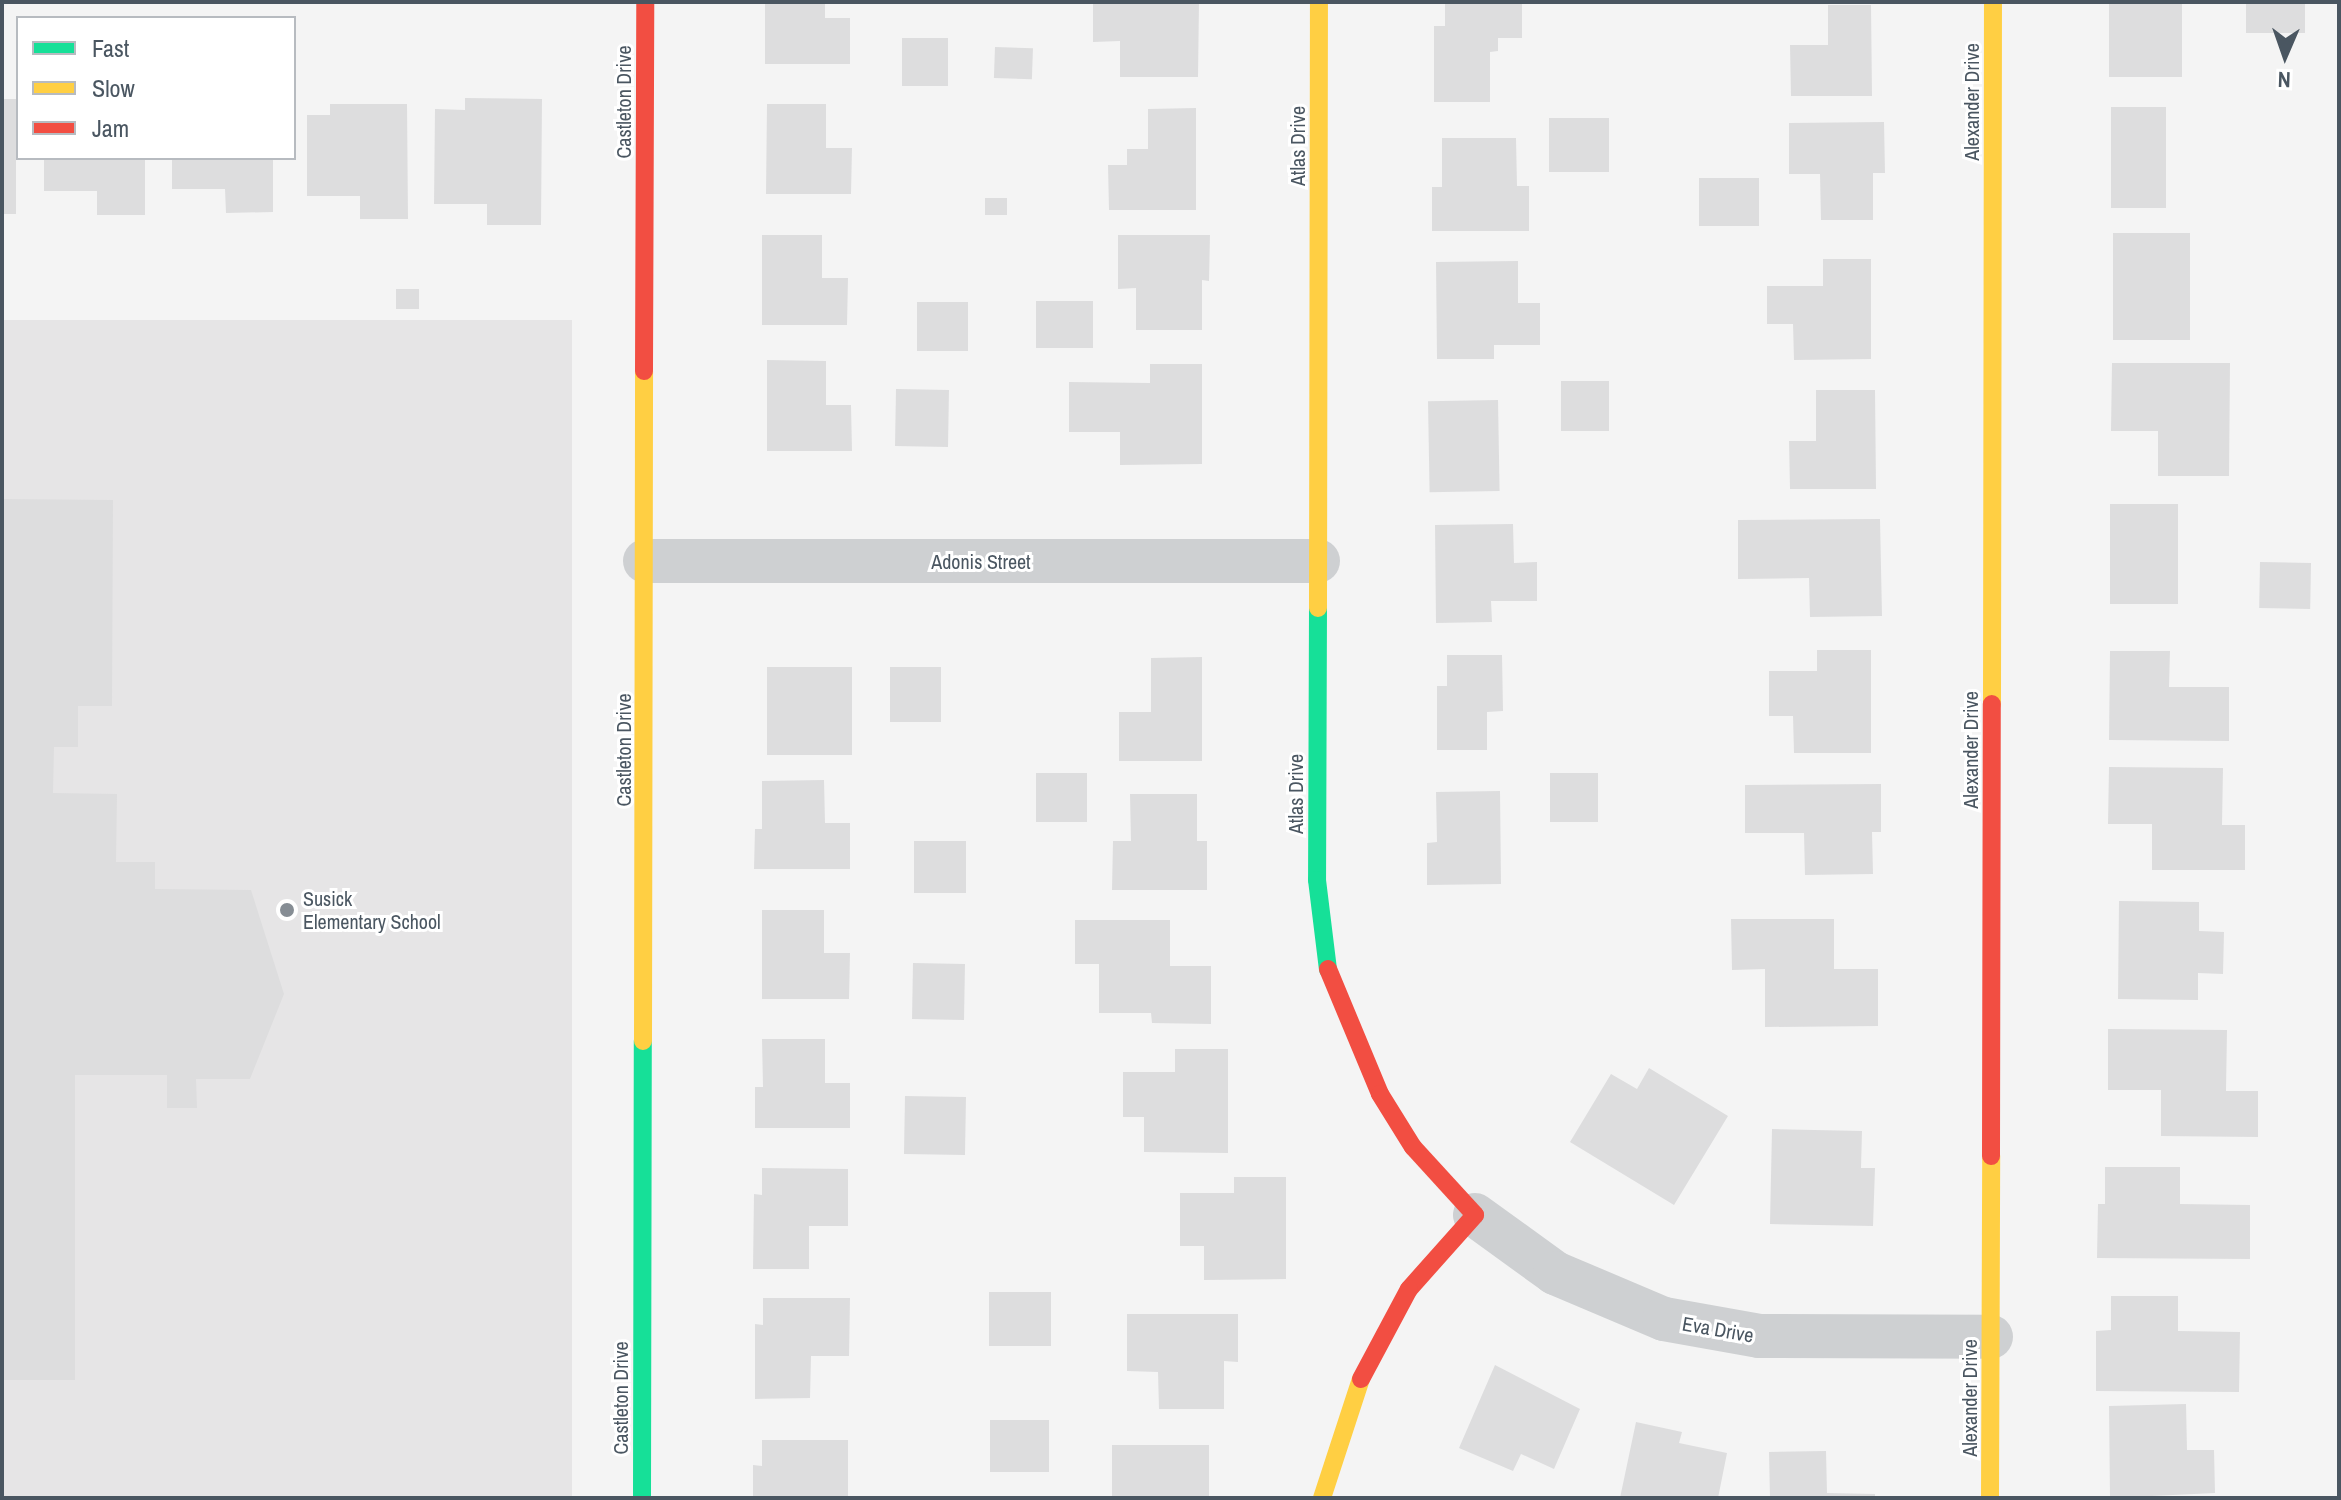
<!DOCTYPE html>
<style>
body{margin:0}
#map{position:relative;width:2341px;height:1500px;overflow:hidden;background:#f4f4f4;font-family:"Archivo Narrow",sans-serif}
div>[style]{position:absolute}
.education>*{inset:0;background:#e6e5e6;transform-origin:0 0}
.building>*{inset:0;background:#ddddde;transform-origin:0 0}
.street>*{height:44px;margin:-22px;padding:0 22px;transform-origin:22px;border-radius:22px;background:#ced0d2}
.fast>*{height:18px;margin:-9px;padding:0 9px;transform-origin:9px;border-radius:9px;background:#16e098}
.slow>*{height:18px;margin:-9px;padding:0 9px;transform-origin:9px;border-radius:9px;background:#ffcf43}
.jam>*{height:18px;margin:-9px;padding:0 9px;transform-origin:9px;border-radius:9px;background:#f24e42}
.dots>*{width:22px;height:22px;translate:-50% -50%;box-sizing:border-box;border:4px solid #fff;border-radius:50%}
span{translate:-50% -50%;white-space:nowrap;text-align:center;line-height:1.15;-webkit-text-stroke:6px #fff;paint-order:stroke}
.street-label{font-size:20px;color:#4a5661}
.poi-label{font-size:20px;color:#4a5661}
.left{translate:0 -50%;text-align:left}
.frame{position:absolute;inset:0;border:4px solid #4a5661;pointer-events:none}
.legend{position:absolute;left:16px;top:16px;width:280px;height:144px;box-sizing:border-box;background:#fff;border:2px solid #b7bbc0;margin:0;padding:10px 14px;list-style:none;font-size:24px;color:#4a5661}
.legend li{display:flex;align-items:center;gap:16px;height:40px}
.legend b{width:40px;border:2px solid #b7bbc0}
.north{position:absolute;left:2245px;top:16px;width:80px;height:80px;-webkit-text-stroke:6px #fff;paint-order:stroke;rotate:182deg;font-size:22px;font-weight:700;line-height:32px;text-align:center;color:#4a5661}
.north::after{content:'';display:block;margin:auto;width:28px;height:36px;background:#4a5661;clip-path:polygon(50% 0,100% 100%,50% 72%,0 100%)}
</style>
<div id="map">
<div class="education">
<div style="left:2px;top:320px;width:570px;height:1178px"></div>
</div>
<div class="building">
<div style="clip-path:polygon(765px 2px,825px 2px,825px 18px,850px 18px,850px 64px,765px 64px)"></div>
<div style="clip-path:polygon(1093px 2px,1199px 2px,1198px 77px,1120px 77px,1120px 41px,1093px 42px)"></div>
<div style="clip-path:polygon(1445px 2px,1522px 2px,1522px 38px,1498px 38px,1498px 51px,1490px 52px,1490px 102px,1434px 102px,1434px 26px,1445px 26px)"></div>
<div style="left:2109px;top:2px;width:73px;height:75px"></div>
<div style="left:2246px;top:2px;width:59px;height:31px"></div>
<div style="clip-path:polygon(1828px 5px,1871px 5px,1872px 96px,1791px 96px,1790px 45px,1828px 45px)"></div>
<div style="left:902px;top:38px;width:46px;height:48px"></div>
<div style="left:995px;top:47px;width:38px;height:31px;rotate:2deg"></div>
<div style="clip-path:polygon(465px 98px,542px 99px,541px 225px,487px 225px,487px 204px,434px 204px,435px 109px,465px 110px)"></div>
<div style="left:2px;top:99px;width:14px;height:115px"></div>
<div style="clip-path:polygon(330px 104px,407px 104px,408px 219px,360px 219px,360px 196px,307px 196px,307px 115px,330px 115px)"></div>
<div style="clip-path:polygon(767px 104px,826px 104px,826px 148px,852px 148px,851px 194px,766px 194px)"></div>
<div style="left:2111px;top:107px;width:55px;height:101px"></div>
<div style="clip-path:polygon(1196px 108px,1196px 210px,1109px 210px,1108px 165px,1127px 165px,1127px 149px,1148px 149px,1148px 109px)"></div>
<div style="left:1549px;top:118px;width:60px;height:54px"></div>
<div style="clip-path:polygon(1884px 122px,1885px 173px,1873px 173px,1873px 220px,1821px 220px,1820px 174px,1789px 174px,1789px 123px)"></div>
<div style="clip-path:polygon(1442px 138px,1516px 138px,1517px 186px,1529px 186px,1529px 231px,1432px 231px,1432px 187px,1442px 187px)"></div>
<div style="clip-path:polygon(44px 158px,145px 158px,145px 215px,97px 215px,97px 191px,44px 191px)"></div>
<div style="clip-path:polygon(172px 158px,273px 158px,273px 212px,226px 213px,225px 189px,172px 189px)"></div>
<div style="left:1759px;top:178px;width:48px;height:60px;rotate:90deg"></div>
<div style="left:985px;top:198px;width:22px;height:17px"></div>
<div style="left:2113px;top:233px;width:77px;height:107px"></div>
<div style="clip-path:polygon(762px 235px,822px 235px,822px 278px,848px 278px,847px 325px,762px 325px)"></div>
<div style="clip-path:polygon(1118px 235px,1210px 235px,1209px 281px,1202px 280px,1202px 330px,1136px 330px,1136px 288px,1118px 289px)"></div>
<div style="clip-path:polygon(1823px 259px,1871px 259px,1871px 359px,1794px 360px,1793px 324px,1767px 324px,1767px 286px,1823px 286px)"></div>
<div style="clip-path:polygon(1518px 261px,1518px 303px,1540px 303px,1540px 345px,1494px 345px,1494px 359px,1437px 359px,1436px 262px)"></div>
<div style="left:396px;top:289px;width:23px;height:20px"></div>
<div style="left:1036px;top:301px;width:57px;height:47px"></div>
<div style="left:917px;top:302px;width:51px;height:49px"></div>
<div style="clip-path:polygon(767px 360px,826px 361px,826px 405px,851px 405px,852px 451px,767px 451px)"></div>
<div style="clip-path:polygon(2112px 363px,2230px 363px,2229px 476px,2158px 476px,2158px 431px,2111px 431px)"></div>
<div style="clip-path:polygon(1150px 364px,1202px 364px,1202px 464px,1120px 465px,1120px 432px,1069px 432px,1069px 382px,1150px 383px)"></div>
<div style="left:1561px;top:381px;width:48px;height:50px"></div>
<div style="left:896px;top:389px;width:53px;height:57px;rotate:1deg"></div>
<div style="clip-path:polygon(1816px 390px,1875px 390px,1876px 489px,1790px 489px,1789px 441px,1816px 441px)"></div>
<div style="left:1498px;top:400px;width:91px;height:70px;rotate:89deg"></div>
<div style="clip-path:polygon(2px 499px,113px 500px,112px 706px,78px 706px,78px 747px,54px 747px,53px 793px,117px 794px,116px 862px,155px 862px,155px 889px,251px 890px,284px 994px,250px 1079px,196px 1079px,197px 1108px,167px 1108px,167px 1075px,75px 1075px,75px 1380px,2px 1380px)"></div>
<div style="left:2110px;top:504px;width:68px;height:100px"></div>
<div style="clip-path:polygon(1880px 519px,1882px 616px,1810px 617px,1809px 578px,1738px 579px,1738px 520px)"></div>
<div style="clip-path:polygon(1513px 524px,1514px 563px,1537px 562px,1537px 601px,1491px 601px,1492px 622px,1436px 623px,1435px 525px)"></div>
<div style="left:2260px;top:562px;width:51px;height:46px;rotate:1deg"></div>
<div style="clip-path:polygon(1817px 650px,1871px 650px,1871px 753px,1794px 753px,1793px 716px,1769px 716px,1769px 671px,1817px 671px)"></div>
<div style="clip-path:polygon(2110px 651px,2170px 651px,2169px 687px,2229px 687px,2229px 741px,2109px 740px)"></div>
<div style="clip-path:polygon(1447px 655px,1502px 655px,1503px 711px,1487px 712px,1487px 750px,1437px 750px,1437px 686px,1447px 686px)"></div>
<div style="clip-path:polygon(1202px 657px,1202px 761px,1119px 761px,1119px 712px,1151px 712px,1151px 658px)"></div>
<div style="left:767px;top:667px;width:85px;height:88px"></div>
<div style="left:890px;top:667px;width:51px;height:55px"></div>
<div style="clip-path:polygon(2109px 767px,2223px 768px,2222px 825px,2245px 825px,2245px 870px,2152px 870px,2152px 824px,2108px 824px)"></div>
<div style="left:1036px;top:773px;width:51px;height:49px"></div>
<div style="left:1598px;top:773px;width:49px;height:48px;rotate:90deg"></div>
<div style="clip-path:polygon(824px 780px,825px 823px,850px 823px,850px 869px,754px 869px,755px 829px,762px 829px,762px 781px)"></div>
<div style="clip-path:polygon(1881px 784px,1881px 832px,1872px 832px,1873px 874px,1805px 875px,1804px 833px,1745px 833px,1745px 785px)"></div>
<div style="clip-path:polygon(1500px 791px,1501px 884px,1427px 885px,1427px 843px,1437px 842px,1436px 792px)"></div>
<div style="clip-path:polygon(1130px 794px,1197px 794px,1197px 841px,1207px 841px,1207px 890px,1112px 890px,1113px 841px,1131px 841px)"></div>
<div style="left:914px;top:841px;width:52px;height:52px"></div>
<div style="clip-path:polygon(2119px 901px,2199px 902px,2199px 931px,2224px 932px,2223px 974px,2198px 973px,2198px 1000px,2118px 999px)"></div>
<div style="clip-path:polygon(762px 910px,824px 910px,824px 953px,850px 953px,849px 999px,762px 999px)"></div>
<div style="clip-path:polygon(1731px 919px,1834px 919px,1834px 969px,1878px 969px,1878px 1026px,1765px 1027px,1765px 969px,1732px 970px)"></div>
<div style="clip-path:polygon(1075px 920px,1170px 920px,1170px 966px,1211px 966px,1211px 1024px,1152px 1023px,1151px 1013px,1099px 1013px,1099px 964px,1075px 964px)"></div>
<div style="left:913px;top:963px;width:52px;height:56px;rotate:1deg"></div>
<div style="clip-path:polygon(2108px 1029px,2227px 1030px,2226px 1091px,2258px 1091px,2258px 1137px,2161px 1136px,2161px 1090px,2108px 1090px)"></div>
<div style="clip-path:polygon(762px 1039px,825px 1039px,825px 1083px,850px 1083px,850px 1128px,755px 1128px,755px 1087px,763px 1087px)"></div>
<div style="clip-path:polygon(1175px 1049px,1228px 1049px,1228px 1153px,1144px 1152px,1144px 1117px,1123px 1117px,1123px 1072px,1175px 1072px)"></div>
<div style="clip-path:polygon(1649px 1068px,1728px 1116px,1674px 1205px,1570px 1142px,1611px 1074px,1637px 1089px)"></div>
<div style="left:905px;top:1096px;width:61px;height:58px;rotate:1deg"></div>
<div style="clip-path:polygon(1772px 1129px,1862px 1131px,1861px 1168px,1875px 1168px,1873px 1226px,1770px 1224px)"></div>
<div style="clip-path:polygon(2105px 1167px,2180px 1167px,2180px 1204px,2250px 1205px,2250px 1259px,2097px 1258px,2098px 1204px,2105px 1204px)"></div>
<div style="clip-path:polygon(762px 1168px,848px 1169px,848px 1226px,809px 1226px,809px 1269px,753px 1269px,754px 1194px,762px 1195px)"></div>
<div style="clip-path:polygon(1234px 1177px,1286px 1177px,1286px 1279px,1204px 1280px,1204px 1246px,1180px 1246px,1180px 1193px,1234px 1193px)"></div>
<div style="left:989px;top:1292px;width:62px;height:54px"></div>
<div style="clip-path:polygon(2111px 1296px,2178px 1296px,2178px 1331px,2240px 1332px,2239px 1392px,2096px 1391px,2096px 1331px,2111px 1330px)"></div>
<div style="clip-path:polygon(763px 1298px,850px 1298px,849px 1356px,811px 1356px,810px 1398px,755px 1399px,755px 1324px,763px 1325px)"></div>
<div style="clip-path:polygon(1127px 1314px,1238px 1314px,1238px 1362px,1224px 1361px,1224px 1409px,1159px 1409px,1158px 1372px,1127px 1371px)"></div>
<div style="clip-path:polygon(1495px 1365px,1580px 1409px,1554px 1469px,1521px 1454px,1513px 1471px,1459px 1448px)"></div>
<div style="clip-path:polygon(2186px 1404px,2187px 1450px,2214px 1450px,2215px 1493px,2110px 1498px,2109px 1406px)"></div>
<div style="left:1049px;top:1420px;width:52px;height:59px;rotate:90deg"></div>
<div style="clip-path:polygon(1636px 1422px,1682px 1432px,1679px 1443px,1727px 1453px,1718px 1498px,1620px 1498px)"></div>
<div style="clip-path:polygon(762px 1440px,848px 1440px,848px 1497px,753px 1498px,753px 1465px,762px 1466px)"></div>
<div style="left:1112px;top:1445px;width:97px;height:52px"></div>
<div style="clip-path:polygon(1826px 1451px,1827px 1493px,1875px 1494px,1875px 1498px,1770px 1498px,1769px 1452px)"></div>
</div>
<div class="street">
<div style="left:645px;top:561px;width:673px"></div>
<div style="left:1475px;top:1215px;width:99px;rotate:35.9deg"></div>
<div style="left:1555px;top:1273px;width:118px;rotate:22.9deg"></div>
<div style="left:1664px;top:1319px;width:97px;rotate:10.1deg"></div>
<div style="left:1759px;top:1336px;width:232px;rotate:0.2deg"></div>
</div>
<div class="fast">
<div style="left:1318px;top:608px;width:272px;rotate:90.2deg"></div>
<div style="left:1317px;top:880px;width:90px;rotate:83deg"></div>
<div style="left:642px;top:1498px;width:457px;rotate:-89.9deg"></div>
</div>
<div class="slow">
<div style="left:1318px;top:608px;width:606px;rotate:-89.91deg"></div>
<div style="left:1992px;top:704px;width:702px;rotate:-89.92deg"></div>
<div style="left:643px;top:1041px;width:670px;rotate:-89.91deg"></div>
<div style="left:1322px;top:1498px;width:125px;rotate:-71.9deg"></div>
<div style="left:1990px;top:1498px;width:342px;rotate:-89.8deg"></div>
</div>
<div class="jam">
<div style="left:644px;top:371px;width:369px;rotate:-89.8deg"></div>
<div style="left:1328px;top:969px;width:135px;rotate:67.4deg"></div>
<div style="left:1380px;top:1094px;width:62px;rotate:58.1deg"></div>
<div style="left:1413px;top:1147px;width:92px;rotate:47.6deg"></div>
<div style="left:1475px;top:1215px;width:99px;rotate:131.7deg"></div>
<div style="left:1409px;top:1289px;width:102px;rotate:118.1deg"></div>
<div style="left:1991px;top:1156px;width:452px;rotate:-89.9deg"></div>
</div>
<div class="dots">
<div style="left:287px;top:910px;background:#868d94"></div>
</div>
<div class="street-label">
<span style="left:623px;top:102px;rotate:-90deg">Castleton Drive</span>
<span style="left:1971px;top:102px;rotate:-90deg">Alexander Drive</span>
<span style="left:1297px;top:146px;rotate:-90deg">Atlas Drive</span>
<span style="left:981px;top:561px">Adonis Street</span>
<span style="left:623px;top:750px;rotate:-90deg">Castleton Drive</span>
<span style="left:1970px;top:750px;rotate:-90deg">Alexander Drive</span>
<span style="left:1295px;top:794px;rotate:-90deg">Atlas Drive</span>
<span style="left:1718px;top:1329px;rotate:10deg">Eva Drive</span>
<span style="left:620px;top:1398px;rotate:-90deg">Castleton Drive</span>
<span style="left:1969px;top:1398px;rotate:-90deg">Alexander Drive</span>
</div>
<div class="poi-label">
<span class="left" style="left:303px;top:910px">Susick<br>Elementary School</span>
</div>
<div class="frame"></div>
<ul class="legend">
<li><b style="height:10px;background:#16e098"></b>Fast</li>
<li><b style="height:10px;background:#ffcf43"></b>Slow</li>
<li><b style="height:10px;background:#f24e42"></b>Jam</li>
</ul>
<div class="north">N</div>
</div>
